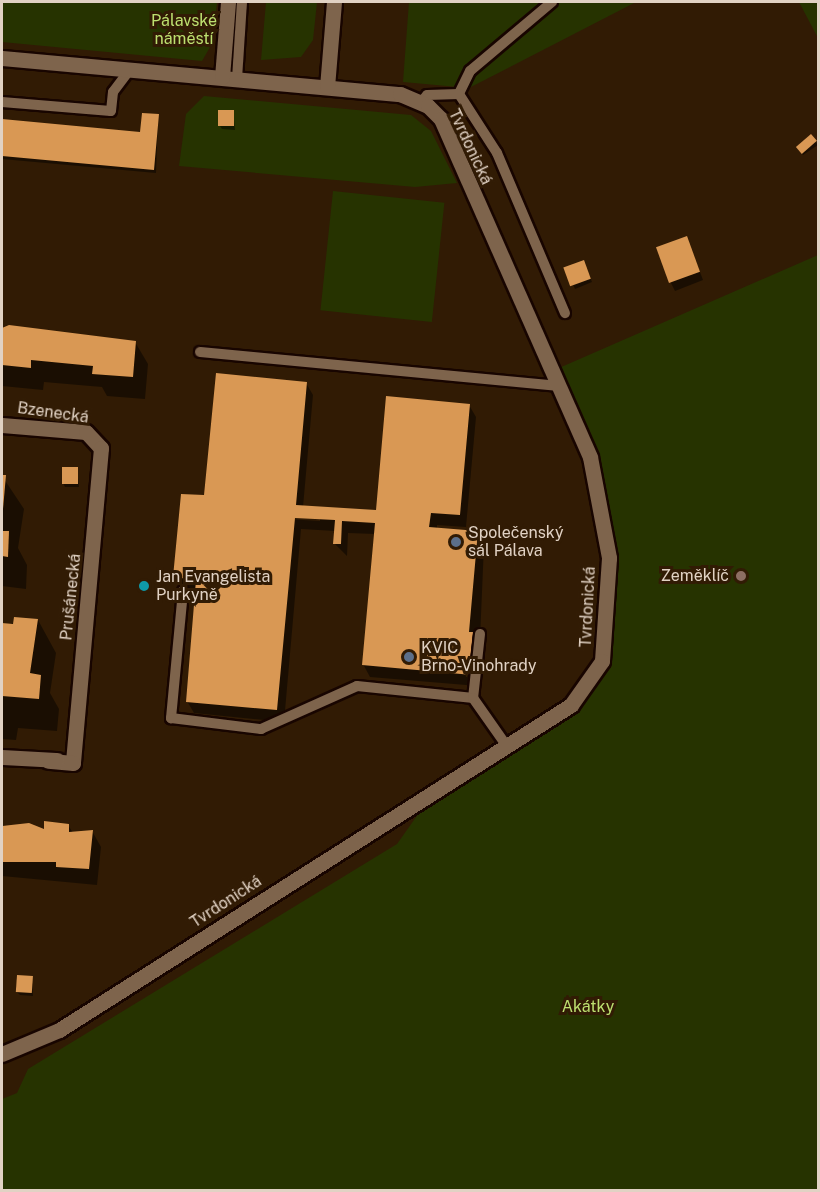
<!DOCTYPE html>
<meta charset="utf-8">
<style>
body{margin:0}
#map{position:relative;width:820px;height:1192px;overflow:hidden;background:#311b04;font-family:"Public Sans",sans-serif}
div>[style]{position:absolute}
.green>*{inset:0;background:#263300;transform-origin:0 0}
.shadow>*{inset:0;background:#0007}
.building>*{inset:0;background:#d99854;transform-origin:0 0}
.roads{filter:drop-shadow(2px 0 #180500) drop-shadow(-2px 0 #180500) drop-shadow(0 2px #180500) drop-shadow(0 -2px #180500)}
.service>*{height:10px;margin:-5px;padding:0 5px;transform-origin:5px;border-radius:5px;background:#7e644c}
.minor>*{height:15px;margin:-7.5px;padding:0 7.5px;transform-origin:7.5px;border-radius:7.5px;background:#7e644c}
.dots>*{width:16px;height:16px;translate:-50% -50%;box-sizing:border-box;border:3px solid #311b04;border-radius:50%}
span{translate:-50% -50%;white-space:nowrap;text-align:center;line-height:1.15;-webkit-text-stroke:6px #311b04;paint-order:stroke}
.park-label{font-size:16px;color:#bde070}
.street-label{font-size:16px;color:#e1d2c4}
.poi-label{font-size:16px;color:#e1d2c4}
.left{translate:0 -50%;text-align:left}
.right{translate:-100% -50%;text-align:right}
.frame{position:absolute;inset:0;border:3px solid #e1d2c4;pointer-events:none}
</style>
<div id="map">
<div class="green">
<div style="clip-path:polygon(2px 2px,217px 2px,213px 42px,202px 61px,2px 42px)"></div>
<div style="clip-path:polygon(266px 2px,317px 2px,313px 40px,301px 57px,261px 60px)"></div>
<div style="clip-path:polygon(409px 2px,636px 2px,469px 88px,403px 82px)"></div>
<div style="clip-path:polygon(799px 2px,818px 2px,818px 38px)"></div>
<div style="clip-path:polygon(204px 96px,411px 115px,431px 131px,457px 183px,415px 187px,179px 166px,186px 114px)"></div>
<div style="left:333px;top:191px;width:112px;height:120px;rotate:6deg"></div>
<div style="clip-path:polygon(818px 255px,818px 1190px,2px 1190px,2px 1099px,17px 1093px,28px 1069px,397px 844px,426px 803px,567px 712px,601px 671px,613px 558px,610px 516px,559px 368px)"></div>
</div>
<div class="shadow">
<div style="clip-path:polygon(233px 111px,235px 130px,222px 129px,220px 126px)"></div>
<div style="clip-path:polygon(158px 116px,156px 173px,2px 159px,2px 121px,142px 133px)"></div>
<div style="clip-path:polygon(811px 136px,818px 145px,803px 155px,797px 148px)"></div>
<div style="clip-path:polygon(687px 238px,703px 280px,675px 291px,671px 283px)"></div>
<div style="clip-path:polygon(585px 265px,592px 282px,575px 289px,566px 269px)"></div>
<div style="clip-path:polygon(2px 330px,135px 342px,148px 364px,145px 399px,107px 396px,102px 387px,44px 382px,43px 390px,2px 386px)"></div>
<div style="clip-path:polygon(evenodd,306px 383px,313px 395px,303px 507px,377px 512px,469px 405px,476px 417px,466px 527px,437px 525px,437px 529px,477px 532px,484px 545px,478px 686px,370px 677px,363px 664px,375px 534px,348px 533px,347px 556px,334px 543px,335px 531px,301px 529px,284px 722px,194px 713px,187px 701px,197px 591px,181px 589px,174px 577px,206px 497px,306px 383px,287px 516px,320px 518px,320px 521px,287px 519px,287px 516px)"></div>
<div style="clip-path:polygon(77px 469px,79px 487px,65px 487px,63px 483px)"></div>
<div style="clip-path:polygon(2px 476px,24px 509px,18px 548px,27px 565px,26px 589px,2px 586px)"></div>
<div style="clip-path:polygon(38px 620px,56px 653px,50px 693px,59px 709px,57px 731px,18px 728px,16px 740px,2px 739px,2px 625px)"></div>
<div style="clip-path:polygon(2px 825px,45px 832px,68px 825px,73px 833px,92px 831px,101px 847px,97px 885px,2px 876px)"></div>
<div style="clip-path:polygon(32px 978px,33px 996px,20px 995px,17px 992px)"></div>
</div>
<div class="building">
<div style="left:218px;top:110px;width:16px;height:16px"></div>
<div style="clip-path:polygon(142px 113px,159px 114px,154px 170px,2px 156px,2px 119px,140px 132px)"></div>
<div style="left:811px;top:134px;width:9px;height:20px;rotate:49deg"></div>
<div style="left:687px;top:236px;width:38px;height:33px;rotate:70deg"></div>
<div style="left:584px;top:260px;width:20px;height:22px;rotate:70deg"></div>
<div style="clip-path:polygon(9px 325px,136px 341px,133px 377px,92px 374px,93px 366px,31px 360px,31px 368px,2px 365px,2px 328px)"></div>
<div style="clip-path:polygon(216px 373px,307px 382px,296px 505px,376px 510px,386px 396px,470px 404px,460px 515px,431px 513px,429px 527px,478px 531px,469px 632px,474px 632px,472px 675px,362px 665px,375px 523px,342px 521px,341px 544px,333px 544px,335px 520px,295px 518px,277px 710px,186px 702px,196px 580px,173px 577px,181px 494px,204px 495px)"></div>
<div style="left:62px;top:467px;width:16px;height:17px"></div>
<div style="clip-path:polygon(2px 475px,6px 475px,3px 509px,2px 509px)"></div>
<div style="clip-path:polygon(2px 531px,9px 531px,8px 557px,2px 556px)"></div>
<div style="clip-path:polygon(14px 617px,38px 619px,30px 673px,41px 675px,39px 699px,2px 696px,2px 623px,13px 624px)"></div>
<div style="clip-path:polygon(44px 821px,69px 824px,69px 832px,93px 830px,89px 869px,56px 867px,56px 862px,2px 862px,2px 826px,29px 823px,44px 829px)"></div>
<div style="left:17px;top:975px;width:16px;height:17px;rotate:4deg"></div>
</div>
<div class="roads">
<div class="service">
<div style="left:552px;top:2px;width:107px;rotate:139.9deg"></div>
<div style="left:470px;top:71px;width:25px;rotate:116deg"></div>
<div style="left:459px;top:94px;width:70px;rotate:57.2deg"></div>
<div style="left:497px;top:153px;width:174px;rotate:67deg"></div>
<div style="left:237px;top:79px;width:77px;rotate:-86.3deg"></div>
<div style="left:2px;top:102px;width:109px;rotate:4.7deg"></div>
<div style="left:111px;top:111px;width:19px;rotate:-84deg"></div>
<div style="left:113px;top:92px;width:26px;rotate:-53deg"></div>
<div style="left:421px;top:102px;width:9px;rotate:-49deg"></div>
<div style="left:427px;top:95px;width:32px;rotate:-2deg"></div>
<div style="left:200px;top:352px;width:361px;rotate:5.4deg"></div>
<div style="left:183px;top:591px;width:128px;rotate:95.4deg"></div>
<div style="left:171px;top:718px;width:91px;rotate:7deg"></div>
<div style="left:261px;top:729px;width:105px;rotate:-24.1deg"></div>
<div style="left:357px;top:686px;width:117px;rotate:5.9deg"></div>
<div style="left:480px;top:634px;width:64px;rotate:96.2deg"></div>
<div style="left:473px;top:698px;width:57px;rotate:54.9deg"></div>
</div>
<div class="minor">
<div style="left:2px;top:58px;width:400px;rotate:5.2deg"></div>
<div style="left:400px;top:94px;width:30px;rotate:23deg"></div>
<div style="left:428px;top:106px;width:18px;rotate:45deg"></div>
<div style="left:441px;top:119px;width:369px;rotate:66.2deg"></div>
<div style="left:590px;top:457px;width:103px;rotate:79.3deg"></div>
<div style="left:609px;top:558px;width:103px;rotate:93.9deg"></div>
<div style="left:602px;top:661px;width:54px;rotate:125.2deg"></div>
<div style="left:571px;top:705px;width:606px;rotate:147.59deg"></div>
<div style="left:59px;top:1030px;width:62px;rotate:157.2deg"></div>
<div style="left:222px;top:77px;width:75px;rotate:-85.4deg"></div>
<div style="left:327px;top:87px;width:85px;rotate:-85.3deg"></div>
<div style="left:2px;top:425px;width:84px;rotate:4.8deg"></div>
<div style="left:86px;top:432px;width:22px;rotate:47deg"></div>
<div style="left:101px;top:448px;width:316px;rotate:95.1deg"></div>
<div style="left:73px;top:763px;width:25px;rotate:-175deg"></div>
<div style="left:2px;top:757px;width:55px;rotate:3.1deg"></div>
</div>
</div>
<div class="dots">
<div style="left:456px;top:542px;background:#5c6f8a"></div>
<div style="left:741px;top:576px;background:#8d6e63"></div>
<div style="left:144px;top:586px;background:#0f9aa8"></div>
<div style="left:409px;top:657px;background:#5c6f8a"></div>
</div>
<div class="park-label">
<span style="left:184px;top:30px">Pálavské<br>náměstí</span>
<span style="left:588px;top:1007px">Akátky</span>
</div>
<div class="street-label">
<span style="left:470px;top:147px;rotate:65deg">Tvrdonická</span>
<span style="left:53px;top:413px;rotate:8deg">Bzenecká</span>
<span style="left:71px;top:597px;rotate:-84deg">Prušánecká</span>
<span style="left:588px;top:607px;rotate:-87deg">Tvrdonická</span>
<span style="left:226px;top:902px;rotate:-33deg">Tvrdonická</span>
</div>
<div class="poi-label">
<span class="left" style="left:468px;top:542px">Společenský<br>sál Pálava</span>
<span class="right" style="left:729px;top:576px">Zeměklíč</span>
<span class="left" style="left:156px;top:586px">Jan Evangelista<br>Purkyně</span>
<span class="left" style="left:421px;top:657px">KVIC<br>Brno-Vinohrady</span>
</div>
<div class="frame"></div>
</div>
